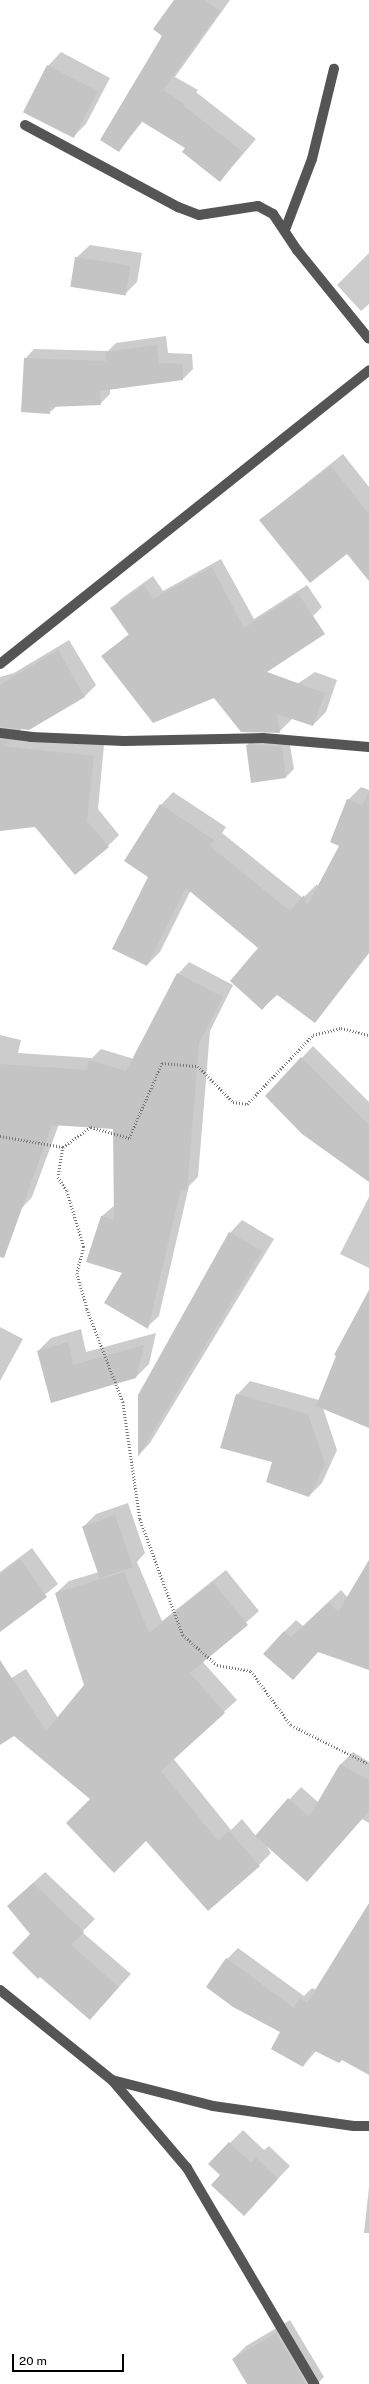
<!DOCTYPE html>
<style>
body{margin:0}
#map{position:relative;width:369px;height:2384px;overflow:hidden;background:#fff;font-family:"Public Sans",sans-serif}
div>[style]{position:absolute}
.shadow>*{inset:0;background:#0003}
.building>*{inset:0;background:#c4c4c4;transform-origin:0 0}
.path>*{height:2.5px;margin-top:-1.25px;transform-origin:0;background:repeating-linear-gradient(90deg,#777 0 1px,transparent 0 3px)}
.minor>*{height:10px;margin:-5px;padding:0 5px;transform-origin:5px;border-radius:5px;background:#555}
span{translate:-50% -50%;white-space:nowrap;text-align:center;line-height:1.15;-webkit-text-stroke:3.5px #fff;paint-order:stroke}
.scale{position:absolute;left:12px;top:2354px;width:112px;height:18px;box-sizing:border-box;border:2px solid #000;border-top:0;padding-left:5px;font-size:12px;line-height:14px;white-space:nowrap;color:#000;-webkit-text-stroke:3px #fff;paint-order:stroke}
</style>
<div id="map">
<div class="shadow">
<div style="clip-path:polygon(175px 0,230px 0,175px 77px,198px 90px,196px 92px,256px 139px,220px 181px,186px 148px,143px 121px,119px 151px)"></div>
<div style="clip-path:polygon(61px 52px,110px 78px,86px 124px,73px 137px,48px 66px)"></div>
<div style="clip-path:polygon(90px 245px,142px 253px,137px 282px,124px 295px,76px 258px)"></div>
<div style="clip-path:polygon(369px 253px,369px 304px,361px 311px,337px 285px)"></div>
<div style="clip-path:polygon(166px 336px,168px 353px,192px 354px,193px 369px,183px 379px,110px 389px,110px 394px,100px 404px,57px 406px,49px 413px,25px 359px,34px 349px,108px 351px,116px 343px)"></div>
<div style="clip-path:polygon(343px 454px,369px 487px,369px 569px,347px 553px,260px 520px)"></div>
<div style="clip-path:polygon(221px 559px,254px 619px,307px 585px,322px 607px,313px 616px,102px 656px,129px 634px,112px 608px,121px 599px,153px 576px,163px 591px)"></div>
<div style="clip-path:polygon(69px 640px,96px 685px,85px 696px,29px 729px,22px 728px,16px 735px,104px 745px,98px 809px,119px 835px,108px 846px,35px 826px,0 830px,0 677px,14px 673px)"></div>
<div style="clip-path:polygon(315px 672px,337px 680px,326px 712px,313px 725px,293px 718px,279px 732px,257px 711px)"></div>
<div style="clip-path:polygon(254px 738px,289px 739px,294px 769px,286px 777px,252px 782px,247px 745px)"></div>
<div style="clip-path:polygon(361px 787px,369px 790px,369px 919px,262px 1008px,260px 948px,191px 890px,160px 952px,147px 965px,149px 876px,161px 805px,173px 792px,226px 827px,222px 833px,303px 898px,317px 884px,318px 888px,341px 846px,348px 800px)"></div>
<div style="clip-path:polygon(189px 962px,233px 985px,210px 1031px,198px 1177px,189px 1186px,159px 1316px,147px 1327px,123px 1272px,88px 1261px,102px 1216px,115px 1205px,114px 1128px,59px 1124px,32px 1197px,21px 1209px,0 1201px,0 1035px,21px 1040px,18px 1053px,92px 1058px,101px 1049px,134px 1059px,178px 974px)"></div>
<div style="clip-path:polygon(313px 1046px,369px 1102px,369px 1181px,266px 1096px)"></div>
<div style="clip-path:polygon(369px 1197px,369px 1268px,340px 1254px)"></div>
<div style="clip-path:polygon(242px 1220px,274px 1239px,150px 1443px,139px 1455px,230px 1233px)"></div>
<div style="clip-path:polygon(369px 1292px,369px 1427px,323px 1408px,337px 1450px,322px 1483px,309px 1496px,274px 1461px,237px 1395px,250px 1381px,319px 1400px)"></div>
<div style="clip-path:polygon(0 1327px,23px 1339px,0 1381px)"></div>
<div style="clip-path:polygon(81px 1329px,86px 1352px,156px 1333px,149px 1364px,135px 1378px,52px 1401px,38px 1351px,51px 1338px)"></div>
<div style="clip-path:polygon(128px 1503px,145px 1553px,137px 1562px,162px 1621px,226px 1570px,259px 1611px,202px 1661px,237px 1700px,173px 1758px,231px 1830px,242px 1819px,256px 1836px,301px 1787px,319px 1803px,341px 1764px,353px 1752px,369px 1762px,369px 1823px,362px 1819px,307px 1880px,266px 1845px,271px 1853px,259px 1865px,147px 1839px,14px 1735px,0 1743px,0 1685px,26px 1669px,58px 1718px,85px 1685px,56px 1593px,69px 1581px,99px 1572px,83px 1527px,96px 1514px)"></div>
<div style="clip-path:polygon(32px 1548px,58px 1584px,0 1631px,0 1572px)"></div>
<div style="clip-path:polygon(369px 1563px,369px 1669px,319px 1651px,293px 1679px,284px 1632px,296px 1620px,303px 1626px,341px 1590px,348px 1598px)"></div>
<div style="clip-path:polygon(45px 1872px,95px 1919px,82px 1932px,131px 1974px,90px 2018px,40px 1976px,31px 1934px,8px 1906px)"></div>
<div style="clip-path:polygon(369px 1911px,369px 2073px,343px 2059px,317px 2050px,303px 2066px,282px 2032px,227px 1959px,238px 1948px,304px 1996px,312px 1988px,316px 1990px)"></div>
<div style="clip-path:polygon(243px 2130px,264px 2150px,269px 2146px,290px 2166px,257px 2201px,221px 2175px,230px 2143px)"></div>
<div style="clip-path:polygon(369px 2187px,369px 2233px,364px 2233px)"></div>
<div style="clip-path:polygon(290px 2320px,324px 2377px,317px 2384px,248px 2384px,233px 2359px,246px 2346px)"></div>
</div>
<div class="building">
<div style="clip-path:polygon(174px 0,204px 0,220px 11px,163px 90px,185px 104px,184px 106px,243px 152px,220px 182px,182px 152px,185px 148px,141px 121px,119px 152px,100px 140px,162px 36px,153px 29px)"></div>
<div style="left:47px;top:65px;width:57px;height:53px;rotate:27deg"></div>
<div style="left:75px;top:257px;width:56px;height:30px;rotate:9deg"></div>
<div style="clip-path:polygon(157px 345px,159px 363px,183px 364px,183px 380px,100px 391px,101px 405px,50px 407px,50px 414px,21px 412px,24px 358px,106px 361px,105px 352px)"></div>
<div style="clip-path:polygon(331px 466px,369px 514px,369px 581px,347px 554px,310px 583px,259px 520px)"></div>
<div style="clip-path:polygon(212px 567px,244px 628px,298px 593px,325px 634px,267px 672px,325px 693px,313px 726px,277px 714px,280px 733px,241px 732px,214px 698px,153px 723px,101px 656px,129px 635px,110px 608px,144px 585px,153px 599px)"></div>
<div style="clip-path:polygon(58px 650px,85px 697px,29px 730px,0 727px,0 685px)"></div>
<div style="clip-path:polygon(0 740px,11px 741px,3px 746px,94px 756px,87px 821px,109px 847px,75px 875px,35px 827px,0 831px)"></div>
<div style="clip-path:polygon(246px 745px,282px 746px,286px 778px,251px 783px)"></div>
<div style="clip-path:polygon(369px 791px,369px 953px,315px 1023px,276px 994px,262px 1010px,230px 981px,258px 948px,186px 888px,147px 966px,112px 949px,148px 877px,124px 861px,160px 804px,214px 840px,210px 846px,290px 911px,304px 895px,307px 906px,339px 846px,330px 842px,347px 799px,362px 805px)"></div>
<div style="clip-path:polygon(177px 973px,223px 997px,199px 1043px,187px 1190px,181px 1189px,148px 1329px,104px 1303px,122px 1273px,86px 1262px,101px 1216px,114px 1220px,113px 1129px,52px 1125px,4px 1258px,0 1257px,0 1064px,87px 1070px,89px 1060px,126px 1071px)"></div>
<div style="clip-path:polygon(301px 1057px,369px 1125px,369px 1182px,302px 1134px,265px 1096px)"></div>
<div style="clip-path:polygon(229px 1232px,262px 1251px,138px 1457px,138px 1395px)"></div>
<div style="clip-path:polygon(369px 1290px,369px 1428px,316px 1406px,336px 1356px,334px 1355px)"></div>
<div style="clip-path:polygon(68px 1342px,73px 1365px,144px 1345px,136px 1378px,51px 1403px,37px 1351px)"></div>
<div style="clip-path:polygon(236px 1394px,308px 1414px,325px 1464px,309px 1497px,266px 1482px,272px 1462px,220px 1448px)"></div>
<div style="left:115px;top:1515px;width:55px;height:35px;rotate:71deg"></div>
<div style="clip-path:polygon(20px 1559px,47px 1597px,0 1632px,0 1574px)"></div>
<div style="clip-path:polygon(369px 1560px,369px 1670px,318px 1652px,293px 1680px,263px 1654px,284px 1631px,291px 1637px,329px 1602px,338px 1612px)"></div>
<div style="clip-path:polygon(124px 1572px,149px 1633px,213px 1582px,248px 1625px,190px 1673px,225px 1713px,161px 1771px,218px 1841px,229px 1831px,260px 1866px,208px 1911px,146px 1841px,114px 1873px,66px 1823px,90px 1799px,14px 1736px,0 1745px,0 1660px,46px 1731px,84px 1685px,55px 1593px)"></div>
<div style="clip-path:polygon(340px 1764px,369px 1780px,369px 1811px,307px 1882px,255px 1836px,288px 1798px,309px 1817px)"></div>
<div style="clip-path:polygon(33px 1883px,84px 1932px,71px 1945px,119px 1987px,90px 2020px,40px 1977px,38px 1979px,12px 1953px,30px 1934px,7px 1906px)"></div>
<div style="clip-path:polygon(369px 1903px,369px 2075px,342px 2060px,339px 2063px,313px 2050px,303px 2067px,271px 2049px,280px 2032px,233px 2007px,206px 1987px,226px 1958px,294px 2008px,299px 1998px,307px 2003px)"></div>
<div style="clip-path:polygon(229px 2142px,251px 2163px,256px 2158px,278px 2179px,244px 2216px,211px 2185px,220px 2175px,208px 2164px)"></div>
<div style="clip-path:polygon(276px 2333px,306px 2384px,247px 2384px,232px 2359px)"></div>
</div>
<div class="path">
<div style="left:0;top:1136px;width:64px;rotate:9.9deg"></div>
<div style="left:63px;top:1147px;width:30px;rotate:99deg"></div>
<div style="left:58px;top:1177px;width:17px;rotate:57deg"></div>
<div style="left:67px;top:1191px;width:59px;rotate:73.1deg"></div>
<div style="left:84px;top:1247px;width:27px;rotate:105deg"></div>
<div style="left:77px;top:1273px;width:37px;rotate:74deg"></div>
<div style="left:87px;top:1309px;width:100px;rotate:68.8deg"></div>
<div style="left:123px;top:1402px;width:118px;rotate:81.7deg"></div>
<div style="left:140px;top:1519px;width:124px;rotate:69.7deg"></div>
<div style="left:183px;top:1635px;width:45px;rotate:41.4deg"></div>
<div style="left:217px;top:1665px;width:35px;rotate:10deg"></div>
<div style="left:251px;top:1671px;width:67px;rotate:53.5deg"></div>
<div style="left:291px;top:1725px;width:87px;rotate:26.6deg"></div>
<div style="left:63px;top:1147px;width:34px;rotate:-36deg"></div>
<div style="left:91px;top:1127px;width:40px;rotate:16deg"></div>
<div style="left:129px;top:1138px;width:82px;rotate:-66.3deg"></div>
<div style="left:162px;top:1063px;width:36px;rotate:5deg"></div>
<div style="left:198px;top:1066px;width:50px;rotate:45.8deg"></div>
<div style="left:233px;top:1102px;width:14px;rotate:8deg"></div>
<div style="left:247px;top:1104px;width:95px;rotate:-46.3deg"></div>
<div style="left:313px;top:1035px;width:29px;rotate:-14deg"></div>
<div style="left:341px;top:1028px;width:29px;rotate:14deg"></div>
</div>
<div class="minor">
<div style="left:25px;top:125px;width:174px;rotate:28.2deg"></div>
<div style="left:178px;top:207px;width:22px;rotate:21deg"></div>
<div style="left:199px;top:215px;width:60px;rotate:-8.7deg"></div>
<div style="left:258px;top:206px;width:17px;rotate:28deg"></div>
<div style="left:273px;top:214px;width:43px;rotate:56.3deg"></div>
<div style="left:297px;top:250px;width:114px;rotate:51deg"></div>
<div style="left:285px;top:230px;width:76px;rotate:-69.2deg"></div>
<div style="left:312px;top:159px;width:93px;rotate:-76.3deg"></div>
<div style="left:0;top:664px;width:472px;rotate:-38.5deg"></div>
<div style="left:0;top:733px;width:31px;rotate:7deg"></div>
<div style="left:31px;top:737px;width:93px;rotate:2.5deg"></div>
<div style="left:124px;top:741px;width:139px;rotate:-1.2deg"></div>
<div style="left:263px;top:738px;width:106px;rotate:4.9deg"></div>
<div style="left:0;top:1990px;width:144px;rotate:38.8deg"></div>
<div style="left:112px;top:2080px;width:116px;rotate:49.6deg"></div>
<div style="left:187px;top:2168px;width:251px;rotate:59.5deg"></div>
<div style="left:112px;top:2080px;width:104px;rotate:14.4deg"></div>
<div style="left:213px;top:2106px;width:142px;rotate:8.1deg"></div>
<div style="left:354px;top:2126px;width:15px"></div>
</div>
<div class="scale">20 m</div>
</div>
